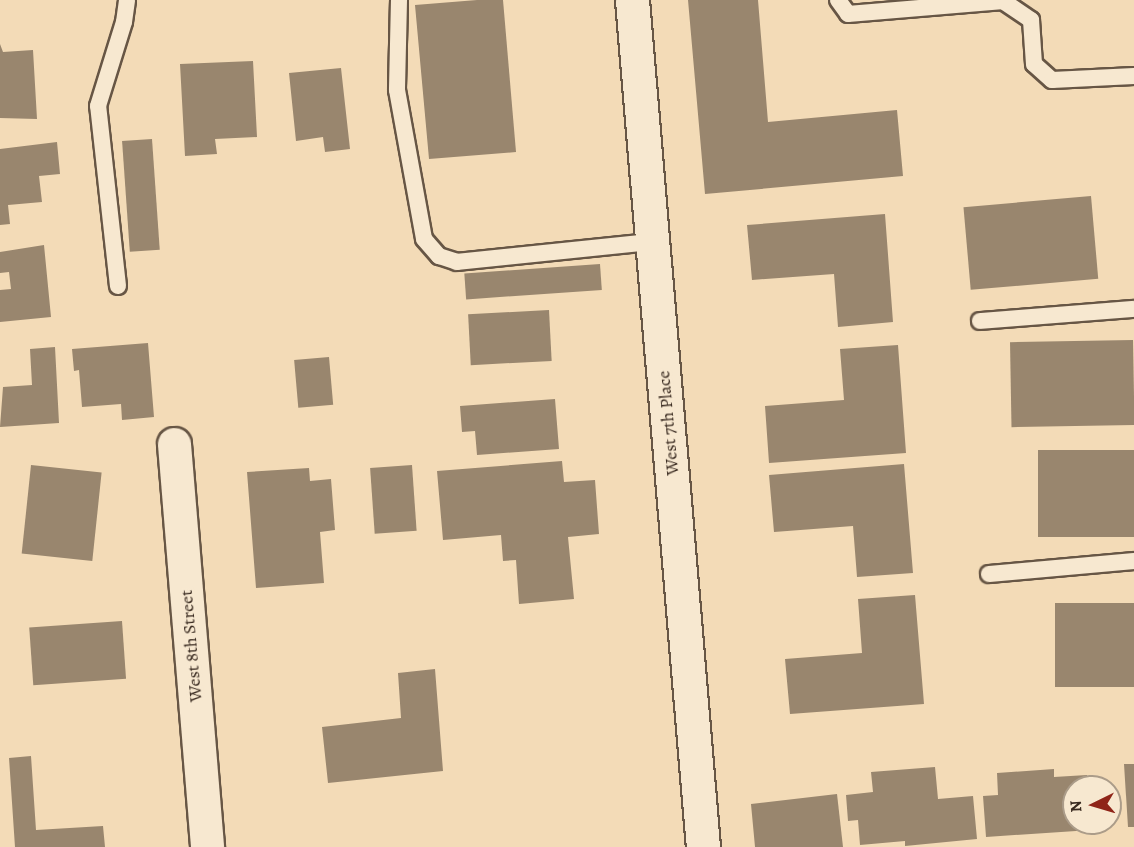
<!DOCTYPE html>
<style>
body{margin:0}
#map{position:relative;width:1134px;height:847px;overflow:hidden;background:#f3dbb7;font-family:Alegreya,serif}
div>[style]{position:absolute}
.building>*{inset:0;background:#99866e;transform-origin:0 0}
.roads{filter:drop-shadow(2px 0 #675645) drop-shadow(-2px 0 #675645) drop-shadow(0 2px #675645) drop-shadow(0 -2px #675645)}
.service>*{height:16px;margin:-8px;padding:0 8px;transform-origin:8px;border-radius:8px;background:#f7e8d0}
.minor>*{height:33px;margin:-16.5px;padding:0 16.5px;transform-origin:16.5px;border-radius:16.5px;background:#f7e8d0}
span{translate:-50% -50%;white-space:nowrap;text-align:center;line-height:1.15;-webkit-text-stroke:5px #f7e8d0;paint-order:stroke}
.street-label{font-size:18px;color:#38291f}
.north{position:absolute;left:1062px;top:775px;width:60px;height:60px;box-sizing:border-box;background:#f7e8d0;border:2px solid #ab9c89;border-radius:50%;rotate:265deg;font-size:16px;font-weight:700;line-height:24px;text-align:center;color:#38291f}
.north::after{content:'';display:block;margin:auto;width:21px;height:27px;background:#8f2418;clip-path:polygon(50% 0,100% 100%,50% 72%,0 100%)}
</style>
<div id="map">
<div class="building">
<div style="clip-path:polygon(477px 0,503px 0,516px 152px,429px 159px,415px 5px)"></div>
<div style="clip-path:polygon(688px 0,758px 0,768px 122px,897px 110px,903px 176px,705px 194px)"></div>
<div style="clip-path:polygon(0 44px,3px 52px,33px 50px,37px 119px,0 118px)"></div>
<div style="clip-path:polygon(253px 61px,257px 137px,215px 139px,217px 154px,185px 156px,180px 64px)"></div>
<div style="clip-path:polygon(341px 68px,350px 149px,325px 152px,323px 137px,296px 141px,289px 73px)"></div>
<div style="left:152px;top:139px;width:111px;height:30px;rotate:86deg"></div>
<div style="clip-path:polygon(57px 142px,60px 174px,39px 176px,42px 202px,8px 205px,10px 224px,0 225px,0 149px)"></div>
<div style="left:1091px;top:196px;width:83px;height:128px;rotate:85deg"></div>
<div style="clip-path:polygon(885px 214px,893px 322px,838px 327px,834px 274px,752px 280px,747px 225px)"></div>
<div style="clip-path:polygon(44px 245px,51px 317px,0 322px,0 290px,11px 289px,9px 272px,0 273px,0 252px)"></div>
<div style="left:600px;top:264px;width:26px;height:136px;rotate:86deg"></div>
<div style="left:549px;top:310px;width:51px;height:81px;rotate:87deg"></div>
<div style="left:1133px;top:340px;width:85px;height:123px;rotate:89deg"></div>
<div style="clip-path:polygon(148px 343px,154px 417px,122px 420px,121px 404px,82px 407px,79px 370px,74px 371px,72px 349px)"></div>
<div style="clip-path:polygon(898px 345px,906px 453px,769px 463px,765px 406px,844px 400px,840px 349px)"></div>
<div style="clip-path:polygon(55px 347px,59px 423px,0 427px,3px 387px,32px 385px,30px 349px)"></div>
<div style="left:329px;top:357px;width:48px;height:35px;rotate:85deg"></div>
<div style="clip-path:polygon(555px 399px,559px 449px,477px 455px,475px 431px,462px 432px,460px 406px)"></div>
<div style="left:1134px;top:450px;width:87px;height:96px;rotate:90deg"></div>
<div style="clip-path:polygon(562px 461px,564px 482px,595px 480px,599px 534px,568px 537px,574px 599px,519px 604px,516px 560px,503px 561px,501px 535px,443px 540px,437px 471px)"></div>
<div style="clip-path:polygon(904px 464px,913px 573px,857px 577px,853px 526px,774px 532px,769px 475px)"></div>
<div style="left:31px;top:465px;width:71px;height:89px;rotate:6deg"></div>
<div style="left:412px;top:465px;width:66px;height:42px;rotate:86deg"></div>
<div style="clip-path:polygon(309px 468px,310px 481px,331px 479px,335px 530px,320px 532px,324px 583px,256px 588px,247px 472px)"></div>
<div style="clip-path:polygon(915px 595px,924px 704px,790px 714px,785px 659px,862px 653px,858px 599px)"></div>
<div style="left:1134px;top:603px;width:84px;height:79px;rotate:90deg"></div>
<div style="left:122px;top:621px;width:58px;height:93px;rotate:86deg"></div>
<div style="clip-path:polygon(435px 669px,443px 771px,328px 783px,322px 727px,401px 718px,398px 673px)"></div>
<div style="clip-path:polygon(31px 756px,36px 830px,103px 826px,105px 847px,15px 847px,9px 758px)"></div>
<div style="clip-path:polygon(1124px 764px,1134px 764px,1134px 827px,1128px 827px)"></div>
<div style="clip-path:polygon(935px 767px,938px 799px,973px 796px,977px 839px,905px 846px,905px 841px,860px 845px,858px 820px,848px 821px,846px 795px,873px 792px,871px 772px)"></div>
<div style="clip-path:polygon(1054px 769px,1054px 777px,1087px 775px,1088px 787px,1074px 787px,1074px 823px,1090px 823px,1091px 830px,986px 837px,983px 796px,998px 795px,997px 773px)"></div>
<div style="clip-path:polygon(837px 794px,843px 847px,755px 847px,751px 804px)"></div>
</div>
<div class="roads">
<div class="service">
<div style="left:399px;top:0;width:90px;rotate:91.3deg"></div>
<div style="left:397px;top:90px;width:151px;rotate:79.7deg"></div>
<div style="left:424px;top:239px;width:23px;rotate:49deg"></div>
<div style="left:439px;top:256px;width:19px;rotate:18deg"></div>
<div style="left:457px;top:262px;width:196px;rotate:-5.9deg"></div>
<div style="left:838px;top:0;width:17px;rotate:54deg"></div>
<div style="left:848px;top:14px;width:156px;rotate:-4.8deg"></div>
<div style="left:1003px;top:1px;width:34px;rotate:34deg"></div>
<div style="left:1031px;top:20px;width:44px;rotate:86.1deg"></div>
<div style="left:1034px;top:64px;width:24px;rotate:42deg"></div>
<div style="left:1052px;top:80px;width:82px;rotate:-2.8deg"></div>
<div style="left:118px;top:286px;width:181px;rotate:-96.3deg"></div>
<div style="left:98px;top:106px;width:88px;rotate:-72.8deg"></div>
<div style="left:124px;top:22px;width:22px;rotate:-82deg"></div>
<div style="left:980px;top:321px;width:154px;rotate:-4.5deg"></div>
<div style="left:989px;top:574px;width:146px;rotate:-5.1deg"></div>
</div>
<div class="minor">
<div style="left:632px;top:0;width:850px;rotate:85.21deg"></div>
<div style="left:174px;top:444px;width:404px;rotate:85.3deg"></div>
</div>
</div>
<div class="street-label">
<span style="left:668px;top:423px;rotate:-95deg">West 7th Place</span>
<span style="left:191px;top:646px;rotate:-95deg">West 8th Street</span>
</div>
<div class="north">N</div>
</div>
